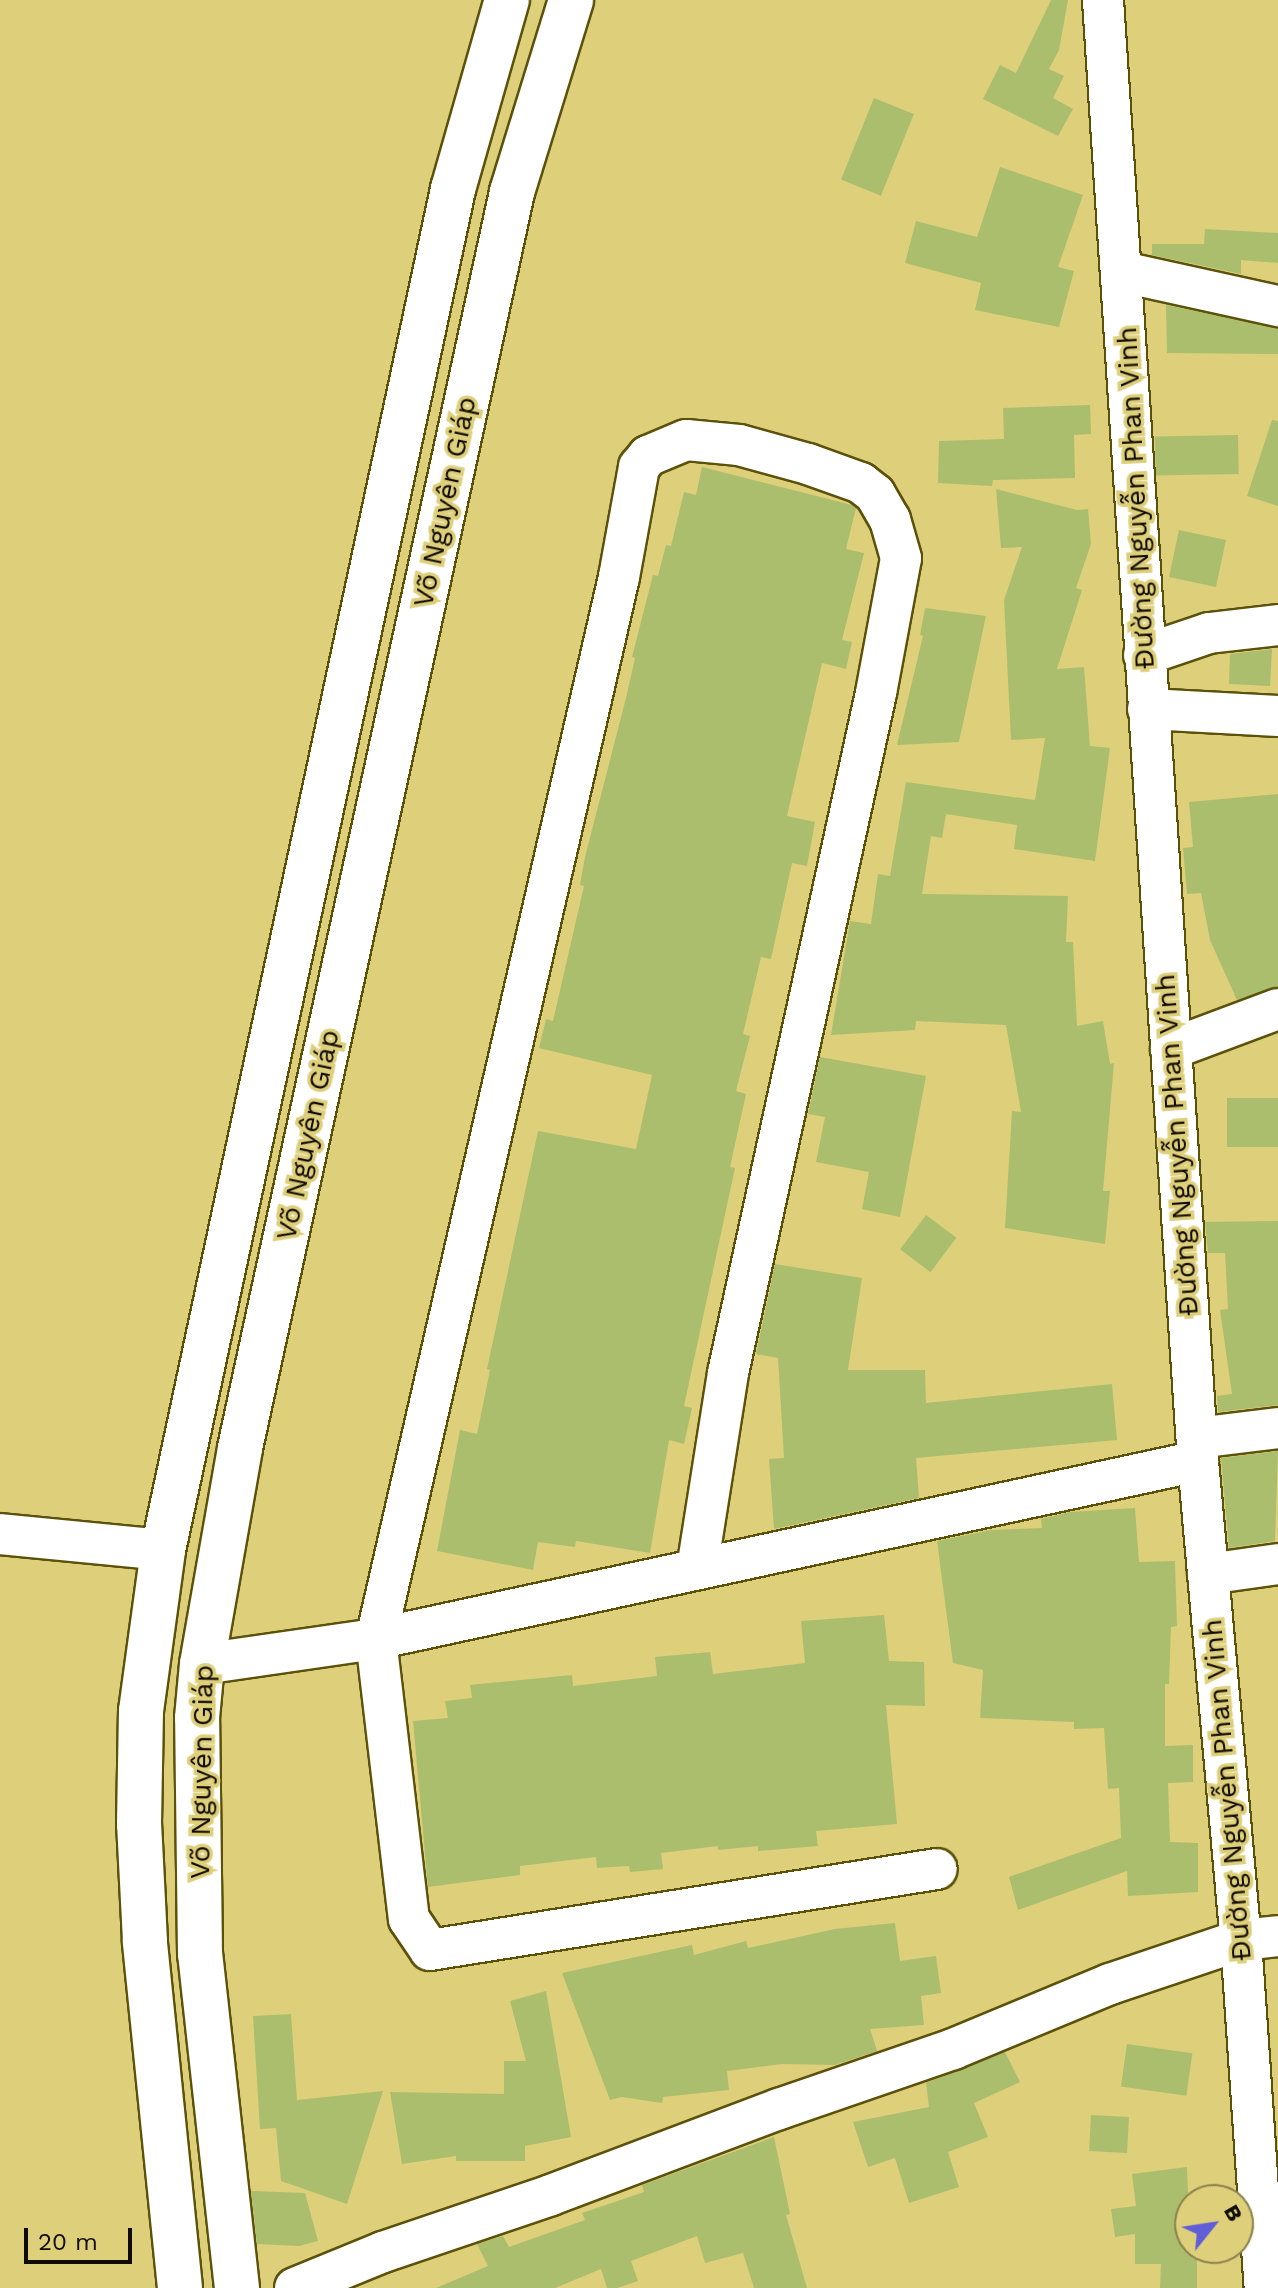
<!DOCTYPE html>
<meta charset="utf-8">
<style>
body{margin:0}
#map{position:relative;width:1278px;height:2288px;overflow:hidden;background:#decf7b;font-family:"Work Sans",sans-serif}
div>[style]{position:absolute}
.building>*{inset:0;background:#abbe6e;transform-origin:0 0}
.roads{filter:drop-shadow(2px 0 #5c5109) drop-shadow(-2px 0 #5c5109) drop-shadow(0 2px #5c5109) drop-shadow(0 -2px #5c5109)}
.minor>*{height:40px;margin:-20px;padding:0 20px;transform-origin:20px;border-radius:20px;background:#fff}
.major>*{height:44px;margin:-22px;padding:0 22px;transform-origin:22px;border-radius:22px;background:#fff}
span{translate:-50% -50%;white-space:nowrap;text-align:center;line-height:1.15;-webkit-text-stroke:7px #decf7b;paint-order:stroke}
.street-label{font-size:28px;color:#100b00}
.north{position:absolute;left:1174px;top:2184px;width:80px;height:80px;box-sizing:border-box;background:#decf7b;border:2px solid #8c814a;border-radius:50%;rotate:60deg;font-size:22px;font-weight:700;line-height:32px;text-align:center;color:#100b00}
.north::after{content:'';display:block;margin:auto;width:28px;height:36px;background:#615fd8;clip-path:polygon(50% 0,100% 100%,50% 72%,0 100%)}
.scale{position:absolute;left:24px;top:2228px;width:108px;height:36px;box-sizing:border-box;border:4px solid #100b00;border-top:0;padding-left:10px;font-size:24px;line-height:28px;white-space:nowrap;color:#100b00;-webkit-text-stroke:6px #decf7b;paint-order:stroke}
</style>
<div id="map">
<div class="building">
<div style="clip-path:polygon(1051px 0,1068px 0,1059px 50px,1049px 69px,1064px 76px,1053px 98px,1073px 109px,1058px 136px,983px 99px,1000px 65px,1016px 73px)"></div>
<div style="left:874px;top:98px;width:43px;height:88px;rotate:22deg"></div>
<div style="clip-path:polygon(1000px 167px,1083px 195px,1058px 267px,1074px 271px,1059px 327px,975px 310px,981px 283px,905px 263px,916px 221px,977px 237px)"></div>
<div style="clip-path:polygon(1205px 229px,1278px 233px,1278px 263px,1241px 260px,1241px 274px,1152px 255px,1152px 244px,1204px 244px)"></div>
<div style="clip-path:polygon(1166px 305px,1278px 328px,1278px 354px,1167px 353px)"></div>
<div style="clip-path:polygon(1090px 405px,1091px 434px,1074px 435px,1075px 478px,993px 480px,992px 486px,938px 483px,939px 441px,1004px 439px,1003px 408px)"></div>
<div style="clip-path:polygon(1272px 420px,1278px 421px,1278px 506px,1247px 496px)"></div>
<div style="left:1238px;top:435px;width:39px;height:83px;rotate:89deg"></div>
<div style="clip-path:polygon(702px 467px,852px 505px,856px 508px,846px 549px,864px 553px,842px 640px,852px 642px,846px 669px,822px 663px,787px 816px,815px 822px,807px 866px,792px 863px,771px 959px,761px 957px,743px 1034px,750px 1036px,736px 1091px,746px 1094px,730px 1167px,735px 1168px,684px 1406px,692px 1408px,684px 1444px,669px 1440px,650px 1553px,576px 1541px,575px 1547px,538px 1542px,533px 1570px,437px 1551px,460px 1430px,477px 1434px,490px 1370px,487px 1369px,538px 1131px,636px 1149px,652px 1075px,539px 1048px,546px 1019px,553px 1021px,584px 886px,580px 885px,585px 857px,626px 698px,635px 658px,632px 657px,653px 575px,658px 576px,666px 545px,671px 546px,684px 492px,696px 495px)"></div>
<div style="clip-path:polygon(996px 489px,1077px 510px,1088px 509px,1091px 544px,1076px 588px,1082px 590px,1057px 669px,1084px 667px,1090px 746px,1110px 748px,1095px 861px,1014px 849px,1017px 825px,946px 814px,942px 838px,931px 836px,922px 894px,1068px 896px,1066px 942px,1073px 942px,1077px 1026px,1103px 1021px,1110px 1064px,1114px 1063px,1103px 1191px,1110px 1191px,1105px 1244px,1005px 1228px,1012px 1111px,1021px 1112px,1006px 1025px,916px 1021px,915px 1030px,831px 1035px,850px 921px,871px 924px,878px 874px,890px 876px,906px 782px,1035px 800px,1045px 738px,1011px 740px,1004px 600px,1022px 547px,1001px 548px)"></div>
<div style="left:1179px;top:530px;width:48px;height:48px;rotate:12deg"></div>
<div style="clip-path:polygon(925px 608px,986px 616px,959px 742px,897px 745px,923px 636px,920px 635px)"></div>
<div style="clip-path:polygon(1272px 649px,1270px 686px,1229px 684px,1230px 654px)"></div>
<div style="clip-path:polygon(1278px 794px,1278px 987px,1237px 1000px,1210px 940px,1201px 893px,1187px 894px,1183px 848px,1193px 847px,1189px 802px)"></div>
<div style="clip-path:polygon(820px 1057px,926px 1076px,900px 1217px,862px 1209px,869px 1172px,816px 1162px,825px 1117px,808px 1114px)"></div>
<div style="left:1278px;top:1098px;width:49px;height:51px;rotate:90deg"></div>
<div style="left:926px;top:1215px;width:38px;height:43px;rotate:37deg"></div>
<div style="clip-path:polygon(1278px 1221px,1278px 1405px,1218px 1412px,1217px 1396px,1232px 1394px,1220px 1310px,1228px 1309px,1225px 1253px,1208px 1253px,1205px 1222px)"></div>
<div style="clip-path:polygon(775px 1264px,862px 1278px,848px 1370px,925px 1370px,926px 1403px,1112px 1384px,1117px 1440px,916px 1458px,919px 1498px,774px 1529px,769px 1459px,784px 1458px,778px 1358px,756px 1354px)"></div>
<div style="clip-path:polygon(1278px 1451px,1275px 1541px,1229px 1548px,1221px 1458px)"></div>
<div style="clip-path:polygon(1135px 1508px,1139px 1562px,1175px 1561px,1177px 1626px,1171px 1627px,1169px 1684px,1165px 1684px,1165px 1746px,1193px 1745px,1193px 1782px,1168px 1783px,1170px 1842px,1198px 1843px,1198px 1892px,1128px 1896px,1127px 1871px,1018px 1910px,1009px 1877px,1121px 1838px,1119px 1788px,1108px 1789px,1104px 1728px,1074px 1729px,1074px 1722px,980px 1718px,983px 1670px,953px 1663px,937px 1541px,991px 1530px,1042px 1528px,1041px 1519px,1070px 1512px)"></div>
<div style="clip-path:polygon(884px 1615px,889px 1661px,924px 1662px,925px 1706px,886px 1705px,897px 1824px,816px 1831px,818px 1846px,758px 1851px,758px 1846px,718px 1850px,718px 1846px,661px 1853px,663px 1869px,630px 1872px,629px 1866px,597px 1868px,596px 1857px,520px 1866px,520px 1875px,428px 1887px,413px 1721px,448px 1718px,445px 1701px,472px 1698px,470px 1685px,572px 1675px,573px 1686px,657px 1676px,655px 1657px,710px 1652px,713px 1674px,805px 1663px,801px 1621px)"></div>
<div style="clip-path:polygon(895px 1923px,900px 1961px,936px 1956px,941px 1993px,921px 1996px,924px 2025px,870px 2029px,877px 2051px,835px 2065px,782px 2064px,727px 2071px,729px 2090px,663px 2097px,662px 2103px,622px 2097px,610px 2100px,562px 1973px,692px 1945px,694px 1955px,746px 1941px,748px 1948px,835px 1929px)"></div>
<div style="clip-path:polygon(546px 1991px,571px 2137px,525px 2146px,525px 2161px,456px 2161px,456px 2156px,402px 2164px,390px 2092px,504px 2094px,504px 2061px,526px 2061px,510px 2001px)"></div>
<div style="clip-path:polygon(291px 2014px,297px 2100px,383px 2091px,347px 2204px,281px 2181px,276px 2128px,260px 2129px,253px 2016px)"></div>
<div style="left:1127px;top:2044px;width:66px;height:43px;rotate:8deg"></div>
<div style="clip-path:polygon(1005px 2052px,1020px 2082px,974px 2103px,988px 2137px,948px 2152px,959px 2187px,909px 2203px,895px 2158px,868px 2167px,853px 2122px,929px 2107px,926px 2083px)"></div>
<div style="left:1091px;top:2115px;width:38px;height:36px;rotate:3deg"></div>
<div style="clip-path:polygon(774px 2137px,790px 2214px,786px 2215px,807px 2288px,754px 2288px,743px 2253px,705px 2263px,697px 2236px,631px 2261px,638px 2281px,617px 2288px,607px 2288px,601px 2269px,555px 2288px,436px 2288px,488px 2266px,477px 2244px,503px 2236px,509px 2247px,585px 2220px,582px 2213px,644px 2192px,642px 2185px)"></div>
<div style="clip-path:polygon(1187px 2167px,1190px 2248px,1197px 2248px,1197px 2288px,1160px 2288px,1161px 2264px,1135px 2264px,1135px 2234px,1115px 2237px,1111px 2209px,1136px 2206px,1132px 2174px)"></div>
<div style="clip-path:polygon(251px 2191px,305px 2193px,318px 2241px,299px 2246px,257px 2244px)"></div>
</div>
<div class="roads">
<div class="minor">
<div style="left:1103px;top:0;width:1464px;rotate:86.28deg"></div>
<div style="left:1198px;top:1461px;width:481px;rotate:84.9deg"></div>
<div style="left:1241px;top:1940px;width:349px;rotate:86.1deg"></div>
<div style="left:1123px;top:272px;width:159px;rotate:12.4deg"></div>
<div style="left:1144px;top:655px;width:69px;rotate:-18.7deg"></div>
<div style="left:1209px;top:633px;width:69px;rotate:-6.6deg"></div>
<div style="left:1148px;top:709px;width:130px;rotate:3.1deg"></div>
<div style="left:1171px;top:1049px;width:114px;rotate:-20.5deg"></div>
<div style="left:1197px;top:1438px;width:82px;rotate:-7deg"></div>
<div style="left:0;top:1534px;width:164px;rotate:5.6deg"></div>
<div style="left:697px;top:1569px;width:198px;rotate:-81deg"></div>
<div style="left:728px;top:1373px;width:696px;rotate:-77.72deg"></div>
<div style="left:876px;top:693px;width:137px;rotate:-79.5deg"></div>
<div style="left:901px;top:558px;width:40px;rotate:-106deg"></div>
<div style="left:890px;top:520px;width:30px;rotate:-120deg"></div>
<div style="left:875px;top:494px;width:18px;rotate:-142deg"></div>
<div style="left:861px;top:483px;width:56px;rotate:-160.3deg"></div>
<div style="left:808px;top:464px;width:72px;rotate:-164.6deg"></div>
<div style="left:739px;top:445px;width:53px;rotate:-174.6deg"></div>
<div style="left:686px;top:440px;width:41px;rotate:157.2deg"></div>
<div style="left:648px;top:456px;width:14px;rotate:129deg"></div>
<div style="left:639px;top:467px;width:112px;rotate:100.3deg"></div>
<div style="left:619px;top:577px;width:1089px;rotate:102.89deg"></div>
<div style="left:376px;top:1639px;width:282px;rotate:83.3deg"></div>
<div style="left:409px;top:1919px;width:37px;rotate:56deg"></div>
<div style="left:430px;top:1950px;width:513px;rotate:-9.08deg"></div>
<div style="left:1208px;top:1574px;width:71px;rotate:-8.1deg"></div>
<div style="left:202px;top:1664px;width:176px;rotate:-8.2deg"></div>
<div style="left:376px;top:1639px;width:841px;rotate:-12.22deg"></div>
<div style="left:295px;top:2288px;width:95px;rotate:-22.2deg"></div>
<div style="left:383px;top:2252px;width:177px;rotate:-18.7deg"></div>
<div style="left:551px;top:2195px;width:244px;rotate:-20.7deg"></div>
<div style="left:779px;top:2109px;width:184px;rotate:-19deg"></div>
<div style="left:953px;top:2049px;width:170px;rotate:-22.5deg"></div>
<div style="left:1110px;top:1984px;width:138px;rotate:-18.6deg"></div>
<div style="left:1241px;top:1940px;width:37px;rotate:-6deg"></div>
</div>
<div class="major">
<div style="left:180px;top:2288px;width:349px;rotate:-95.8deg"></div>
<div style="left:145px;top:1941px;width:117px;rotate:-92.9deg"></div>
<div style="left:139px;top:1824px;width:113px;rotate:-89deg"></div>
<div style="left:141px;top:1711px;width:162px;rotate:-82.2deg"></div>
<div style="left:163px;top:1550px;width:1392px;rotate:-77.97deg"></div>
<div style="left:453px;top:189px;width:197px;rotate:-74.1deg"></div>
<div style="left:237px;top:2288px;width:336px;rotate:-96.3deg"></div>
<div style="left:200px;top:1954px;width:236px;rotate:-90.7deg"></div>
<div style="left:197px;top:1718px;width:54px;rotate:-84.7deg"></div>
<div style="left:202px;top:1664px;width:219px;rotate:-80deg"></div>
<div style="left:240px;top:1448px;width:1285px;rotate:-77.78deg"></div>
<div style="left:512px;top:192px;width:201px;rotate:-72.9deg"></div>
</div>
</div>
<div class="street-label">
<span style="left:1136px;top:498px;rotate:-93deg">Đường Nguyễn Phan Vinh</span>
<span style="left:445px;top:502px;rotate:-78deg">Võ Nguyên Giáp</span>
<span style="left:308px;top:1135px;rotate:-78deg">Võ Nguyên Giáp</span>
<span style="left:1177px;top:1145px;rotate:-94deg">Đường Nguyễn Phan Vinh</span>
<span style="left:202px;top:1772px;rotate:-89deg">Võ Nguyên Giáp</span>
<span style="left:1227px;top:1790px;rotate:-95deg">Đường Nguyễn Phan Vinh</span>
</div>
<div class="north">B</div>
<div class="scale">20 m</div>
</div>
